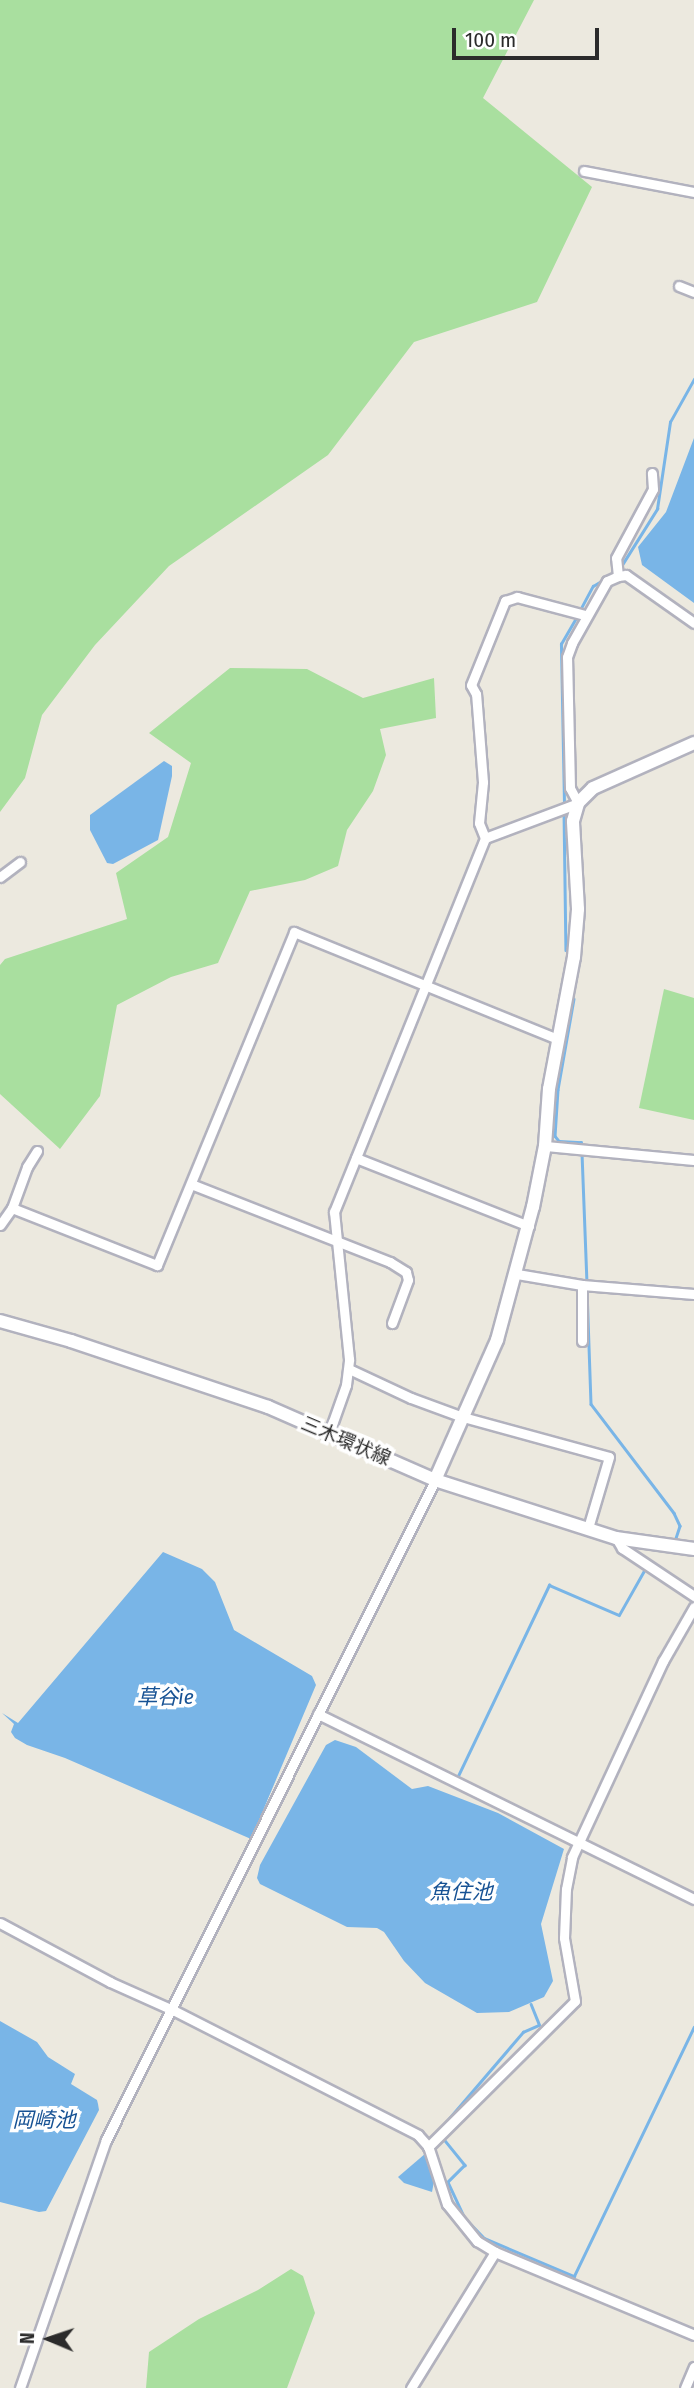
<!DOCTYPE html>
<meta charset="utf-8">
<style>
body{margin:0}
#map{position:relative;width:694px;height:2388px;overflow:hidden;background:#ece9df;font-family:"Fira Sans Condensed","Noto Sans JP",sans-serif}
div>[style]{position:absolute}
.green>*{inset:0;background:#a9df9f}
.water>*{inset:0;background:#79b5e7}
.stream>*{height:2.5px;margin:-1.25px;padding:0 1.25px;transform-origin:1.25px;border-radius:1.25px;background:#79b5e7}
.roads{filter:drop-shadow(2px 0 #b2b2be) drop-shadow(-2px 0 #b2b2be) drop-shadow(0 2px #b2b2be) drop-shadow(0 -2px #b2b2be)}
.street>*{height:9px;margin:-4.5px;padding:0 4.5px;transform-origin:4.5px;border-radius:4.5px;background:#fff}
.secondary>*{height:12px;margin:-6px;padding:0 6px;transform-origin:6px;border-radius:6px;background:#fff}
span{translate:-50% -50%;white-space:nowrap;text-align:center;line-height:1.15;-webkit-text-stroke:7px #fff;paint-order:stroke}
.street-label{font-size:19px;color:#2b2b2b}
.water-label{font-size:21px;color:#175294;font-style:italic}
.north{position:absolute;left:14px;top:2304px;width:70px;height:70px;-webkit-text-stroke:5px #fff;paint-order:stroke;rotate:272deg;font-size:19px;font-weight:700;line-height:28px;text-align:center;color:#2b2b2b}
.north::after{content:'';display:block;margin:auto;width:24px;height:32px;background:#2b2b2b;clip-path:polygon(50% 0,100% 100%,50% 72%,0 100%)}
.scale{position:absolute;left:452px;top:28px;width:147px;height:32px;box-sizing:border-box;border:4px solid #2b2b2b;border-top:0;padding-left:9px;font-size:21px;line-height:24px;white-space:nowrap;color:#2b2b2b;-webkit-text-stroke:5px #fff;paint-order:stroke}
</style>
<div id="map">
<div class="green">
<div style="clip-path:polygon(0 0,534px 0,483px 98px,592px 187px,537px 302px,414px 342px,328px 455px,169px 566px,95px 645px,42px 715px,25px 778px,0 812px)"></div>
<div style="clip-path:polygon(230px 668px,307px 669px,363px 698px,434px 678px,436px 718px,380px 729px,386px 755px,373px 791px,347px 830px,338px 866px,305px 880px,250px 891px,218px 963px,171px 977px,117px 1005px,100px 1096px,60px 1149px,0 1094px,0 965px,5px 959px,127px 919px,116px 873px,168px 837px,191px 763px,149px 733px)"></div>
<div style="clip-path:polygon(664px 989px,694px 998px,694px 1120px,639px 1108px)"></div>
<div style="clip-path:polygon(291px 2269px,303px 2276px,315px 2313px,287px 2388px,146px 2388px,149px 2352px,199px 2319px,258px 2290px)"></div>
</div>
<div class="water">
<div style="clip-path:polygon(694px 438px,694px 603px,642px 565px,638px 547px,666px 512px)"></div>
<div style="clip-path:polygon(164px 761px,172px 766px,172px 776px,158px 840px,113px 864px,107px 863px,90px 830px,90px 815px)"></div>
<div style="clip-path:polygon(163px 1552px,202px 1569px,215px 1582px,234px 1630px,312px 1676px,316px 1685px,251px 1839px,65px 1758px,27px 1745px,15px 1738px,11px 1732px,14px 1724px,2px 1713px,18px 1723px)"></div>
<div style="clip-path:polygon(335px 1740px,356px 1747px,412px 1789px,428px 1786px,498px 1813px,564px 1849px,541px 1924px,553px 1981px,544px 1997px,509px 2012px,477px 2013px,425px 1983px,404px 1961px,384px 1932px,377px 1928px,347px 1927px,260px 1884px,257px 1878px,260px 1865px,326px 1745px)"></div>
<div style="clip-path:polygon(0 2021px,37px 2042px,48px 2057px,75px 2074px,71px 2084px,97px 2100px,98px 2104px,99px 2110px,46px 2211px,39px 2212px,0 2202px)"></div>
<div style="clip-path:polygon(426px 2153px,434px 2181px,432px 2192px,404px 2183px,398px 2177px)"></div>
</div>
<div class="stream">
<div style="left:620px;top:568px;width:70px;rotate:-57.9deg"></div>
<div style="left:657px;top:509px;width:88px;rotate:-81.5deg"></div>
<div style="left:670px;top:422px;width:49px;rotate:-60.8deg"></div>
<div style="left:580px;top:610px;width:27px;rotate:-62deg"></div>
<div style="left:593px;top:586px;width:12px;rotate:-31deg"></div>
<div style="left:564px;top:804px;width:160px;rotate:-91.1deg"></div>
<div style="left:561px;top:644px;width:32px;rotate:-60deg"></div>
<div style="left:564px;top:811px;width:139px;rotate:89.2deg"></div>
<div style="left:574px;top:999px;width:92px;rotate:100deg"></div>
<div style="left:558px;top:1090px;width:46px;rotate:93.7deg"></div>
<div style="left:555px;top:1136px;width:6px;rotate:51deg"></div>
<div style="left:559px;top:1141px;width:22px;rotate:3deg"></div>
<div style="left:581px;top:1142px;width:4px;rotate:90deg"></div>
<div style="left:582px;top:1153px;width:130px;rotate:87.8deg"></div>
<div style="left:587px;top:1289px;width:115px;rotate:88deg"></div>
<div style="left:591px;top:1404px;width:137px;rotate:52.7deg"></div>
<div style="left:674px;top:1513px;width:14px;rotate:65deg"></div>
<div style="left:680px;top:1526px;width:16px;rotate:108deg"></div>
<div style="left:457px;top:1778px;width:214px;rotate:-64.5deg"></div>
<div style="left:549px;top:1585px;width:76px;rotate:23.2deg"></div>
<div style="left:619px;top:1615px;width:53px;rotate:-60.5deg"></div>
<div style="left:439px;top:2130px;width:129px;rotate:-49.4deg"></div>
<div style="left:523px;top:2032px;width:17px;rotate:-24deg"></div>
<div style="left:539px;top:2025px;width:22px;rotate:-112deg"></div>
<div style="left:443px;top:2138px;width:35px;rotate:51deg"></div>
<div style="left:465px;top:2165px;width:24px;rotate:135deg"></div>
<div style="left:448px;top:2182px;width:40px;rotate:65deg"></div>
<div style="left:465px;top:2218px;width:28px;rotate:46deg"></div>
<div style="left:484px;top:2238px;width:98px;rotate:22.9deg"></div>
<div style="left:574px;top:2276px;width:276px;rotate:-64.3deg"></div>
</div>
<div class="roads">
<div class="street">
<div style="left:584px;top:171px;width:112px;rotate:10.8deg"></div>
<div style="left:679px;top:286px;width:16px;rotate:22deg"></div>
<div style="left:618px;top:576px;width:18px;rotate:-96deg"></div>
<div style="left:616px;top:558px;width:78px;rotate:-61.8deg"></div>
<div style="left:653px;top:489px;width:16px;rotate:-94deg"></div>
<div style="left:485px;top:838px;width:16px;rotate:-112deg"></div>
<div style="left:479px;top:823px;width:41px;rotate:-84.4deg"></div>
<div style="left:483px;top:782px;width:88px;rotate:-94.5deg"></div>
<div style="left:476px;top:694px;width:10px;rotate:-119deg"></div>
<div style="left:471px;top:685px;width:91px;rotate:-68deg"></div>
<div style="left:505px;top:601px;width:13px;rotate:-18deg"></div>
<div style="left:517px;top:597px;width:70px;rotate:14.8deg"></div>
<div style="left:0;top:877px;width:25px;rotate:-37deg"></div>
<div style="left:545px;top:1146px;width:150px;rotate:5.4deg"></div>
<div style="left:356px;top:1158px;width:186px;rotate:21.5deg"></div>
<div style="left:191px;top:1184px;width:214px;rotate:21.4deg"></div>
<div style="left:390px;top:1262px;width:19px;rotate:32deg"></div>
<div style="left:406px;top:1272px;width:8px;rotate:76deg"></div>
<div style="left:408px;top:1280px;width:46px;rotate:110.4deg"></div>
<div style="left:12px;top:1208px;width:156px;rotate:21.5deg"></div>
<div style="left:157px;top:1265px;width:360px;rotate:-67.6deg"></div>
<div style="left:294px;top:932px;width:285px;rotate:22.1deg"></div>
<div style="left:0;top:1225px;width:21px;rotate:-55deg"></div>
<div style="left:12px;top:1208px;width:44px;rotate:-69.9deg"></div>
<div style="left:27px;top:1167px;width:19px;rotate:-58deg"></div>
<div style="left:517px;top:1274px;width:66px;rotate:9.6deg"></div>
<div style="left:582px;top:1285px;width:112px;rotate:4.6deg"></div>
<div style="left:582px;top:1341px;width:56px;rotate:-90deg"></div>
<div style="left:349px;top:1369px;width:68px;rotate:25.1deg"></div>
<div style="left:411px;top:1398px;width:55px;rotate:20.1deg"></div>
<div style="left:463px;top:1417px;width:151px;rotate:15.3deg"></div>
<div style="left:609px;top:1457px;width:74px;rotate:106.5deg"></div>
<div style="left:329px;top:1433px;width:51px;rotate:-70.5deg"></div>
<div style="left:346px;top:1385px;width:26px;rotate:-83deg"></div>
<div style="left:349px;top:1359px;width:148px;rotate:-95.8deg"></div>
<div style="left:334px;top:1212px;width:403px;rotate:-68deg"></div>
<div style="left:485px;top:838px;width:99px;rotate:-20.6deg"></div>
<div style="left:578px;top:803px;width:17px;rotate:-118deg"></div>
<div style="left:570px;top:788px;width:131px;rotate:-91.3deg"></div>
<div style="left:567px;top:657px;width:15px;rotate:-70deg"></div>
<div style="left:572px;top:643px;width:71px;rotate:-60.6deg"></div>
<div style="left:607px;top:581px;width:12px;rotate:-24deg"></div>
<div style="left:618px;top:576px;width:8px;rotate:-7deg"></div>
<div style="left:626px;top:575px;width:83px;rotate:35.2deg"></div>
<div style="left:616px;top:1538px;width:12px;rotate:59deg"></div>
<div style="left:622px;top:1548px;width:87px;rotate:33.7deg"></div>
<div style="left:318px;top:1714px;width:419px;rotate:26.2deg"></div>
<div style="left:0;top:1923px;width:125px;rotate:28.2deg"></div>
<div style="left:110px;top:1982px;width:69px;rotate:24deg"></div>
<div style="left:173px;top:2010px;width:275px;rotate:27deg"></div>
<div style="left:418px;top:2135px;width:15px;rotate:48deg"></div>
<div style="left:428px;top:2146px;width:61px;rotate:71.9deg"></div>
<div style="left:447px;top:2204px;width:48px;rotate:51deg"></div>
<div style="left:477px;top:2241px;width:21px;rotate:31deg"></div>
<div style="left:495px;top:2252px;width:216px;rotate:22.6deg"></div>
<div style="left:428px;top:2147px;width:207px;rotate:-44.8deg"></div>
<div style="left:575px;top:2001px;width:64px;rotate:-99.9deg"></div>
<div style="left:564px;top:1938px;width:49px;rotate:-87.7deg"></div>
<div style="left:566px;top:1889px;width:33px;rotate:-79deg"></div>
<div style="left:572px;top:1857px;width:216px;rotate:-65.1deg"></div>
<div style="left:663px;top:1661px;width:62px;rotate:-60.1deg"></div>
<div style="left:20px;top:2388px;width:262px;rotate:-70.9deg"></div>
<div style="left:106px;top:2140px;width:737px;rotate:-63.5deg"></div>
<div style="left:411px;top:2388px;width:160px;rotate:-58.3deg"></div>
<div style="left:685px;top:2388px;width:23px;rotate:-67deg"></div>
</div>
<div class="secondary">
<div style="left:0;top:1321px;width:74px;rotate:15.7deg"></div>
<div style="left:71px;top:1341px;width:208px;rotate:18.5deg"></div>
<div style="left:268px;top:1407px;width:182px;rotate:23.6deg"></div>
<div style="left:435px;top:1480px;width:190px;rotate:17.8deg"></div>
<div style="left:616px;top:1538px;width:79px;rotate:8deg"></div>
<div style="left:435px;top:1480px;width:153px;rotate:-66.1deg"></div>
<div style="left:497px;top:1340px;width:138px;rotate:-74.9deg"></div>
<div style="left:533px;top:1207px;width:62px;rotate:-78.9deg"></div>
<div style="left:545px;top:1146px;width:57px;rotate:-86deg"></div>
<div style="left:549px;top:1089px;width:134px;rotate:-79.3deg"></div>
<div style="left:574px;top:957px;width:48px;rotate:-85.2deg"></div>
<div style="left:578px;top:909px;width:88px;rotate:-93.3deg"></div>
<div style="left:573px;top:821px;width:19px;rotate:-74deg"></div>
<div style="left:578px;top:803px;width:21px;rotate:-45deg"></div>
<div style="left:593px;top:788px;width:111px;rotate:-24deg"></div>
</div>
</div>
<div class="street-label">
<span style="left:346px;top:1441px;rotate:23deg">三木環状線</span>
</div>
<div class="water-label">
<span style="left:165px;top:1697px">草谷ie</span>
<span style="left:461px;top:1892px">魚住池</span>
<span style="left:44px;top:2120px">岡崎池</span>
</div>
<div class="north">N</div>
<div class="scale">100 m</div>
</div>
